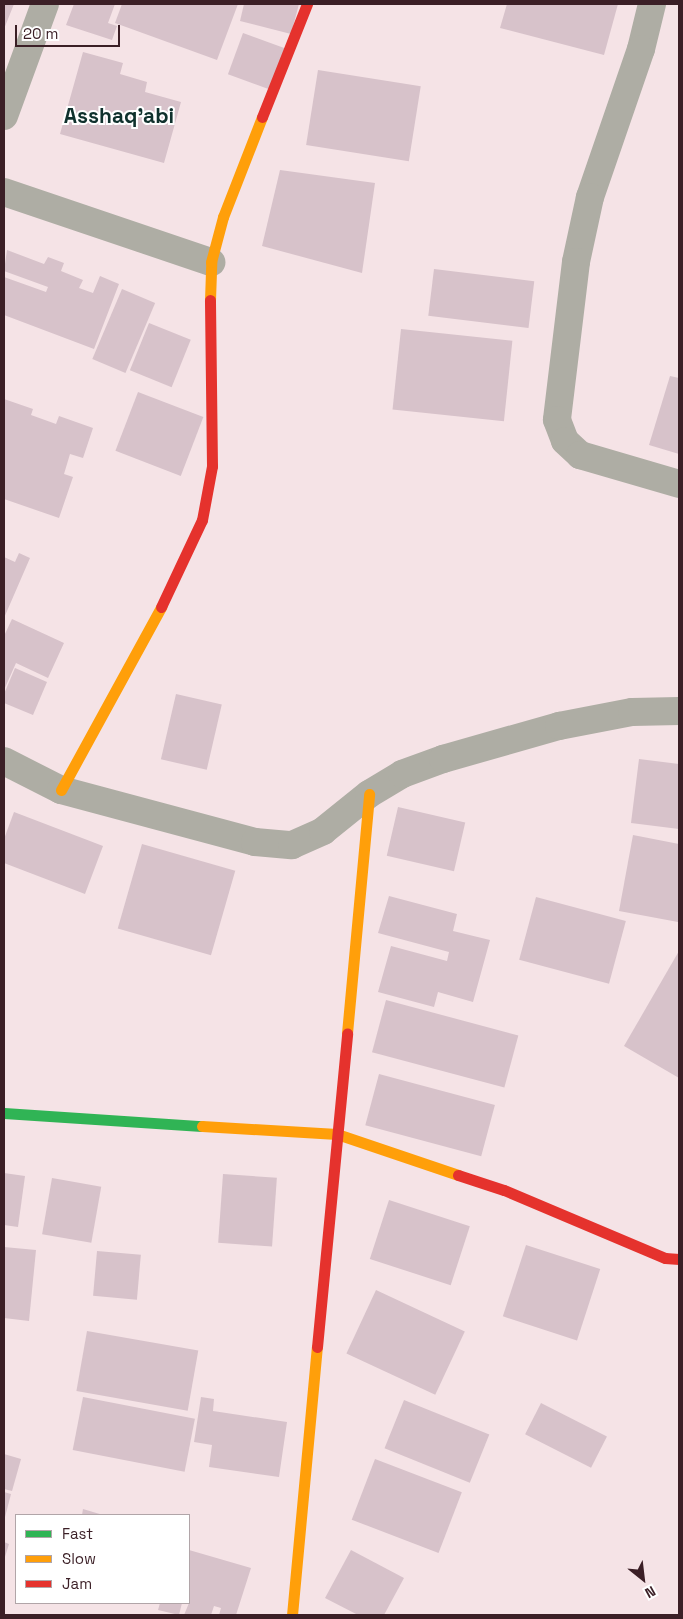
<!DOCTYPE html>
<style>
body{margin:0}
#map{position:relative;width:683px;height:1619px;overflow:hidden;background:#f5e3e6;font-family:"Space Grotesk",sans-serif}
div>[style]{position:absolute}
.building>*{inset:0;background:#d7c2ca;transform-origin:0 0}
.street>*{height:28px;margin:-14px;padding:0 14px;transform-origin:14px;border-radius:14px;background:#aeada4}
.fast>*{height:11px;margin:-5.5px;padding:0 5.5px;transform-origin:5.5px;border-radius:5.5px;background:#30b455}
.slow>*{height:11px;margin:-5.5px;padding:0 5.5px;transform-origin:5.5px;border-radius:5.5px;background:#ff9f0a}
.jam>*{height:11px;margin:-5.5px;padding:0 5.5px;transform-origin:5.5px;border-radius:5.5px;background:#e5322d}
span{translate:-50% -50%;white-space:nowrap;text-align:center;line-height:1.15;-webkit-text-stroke:4px #fff;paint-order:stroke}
.district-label{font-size:21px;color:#0f312d;font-weight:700}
.frame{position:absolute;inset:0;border:5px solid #3b1f26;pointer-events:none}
.legend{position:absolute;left:15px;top:1514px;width:175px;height:90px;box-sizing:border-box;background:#fff;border:1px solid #b1a5a8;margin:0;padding:6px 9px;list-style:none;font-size:15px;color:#3b1f26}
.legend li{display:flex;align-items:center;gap:10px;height:25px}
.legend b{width:25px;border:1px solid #b1a5a8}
.north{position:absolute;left:618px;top:1554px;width:50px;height:50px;-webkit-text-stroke:4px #fff;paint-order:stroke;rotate:151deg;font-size:14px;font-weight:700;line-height:20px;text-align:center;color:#3b1f26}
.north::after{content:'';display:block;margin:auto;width:18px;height:22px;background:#3b1f26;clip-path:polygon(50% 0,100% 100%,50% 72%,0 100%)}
.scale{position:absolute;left:15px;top:25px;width:105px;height:22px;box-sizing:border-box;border:2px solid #3b1f26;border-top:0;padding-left:6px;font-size:15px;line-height:18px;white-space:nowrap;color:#3b1f26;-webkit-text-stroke:4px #fff;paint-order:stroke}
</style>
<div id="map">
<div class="building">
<div style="clip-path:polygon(4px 4px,14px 4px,4px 29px)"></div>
<div style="clip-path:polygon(74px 4px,115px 4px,108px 23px,117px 26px,112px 40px,66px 25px)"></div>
<div style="clip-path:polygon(122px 4px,238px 4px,217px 60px,115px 23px)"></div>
<div style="clip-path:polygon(244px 4px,299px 4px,291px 34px,240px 21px)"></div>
<div style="clip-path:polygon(507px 4px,618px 4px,604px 55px,500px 28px)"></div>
<div style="left:243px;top:33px;width:46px;height:44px;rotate:20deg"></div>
<div style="clip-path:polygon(83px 52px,123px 63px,120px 74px,147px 82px,145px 92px,181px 102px,164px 163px,60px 134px)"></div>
<div style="left:318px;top:70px;width:104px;height:76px;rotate:9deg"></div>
<div style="clip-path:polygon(280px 170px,375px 183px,362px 273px,262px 246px)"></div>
<div style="clip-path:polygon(7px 250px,44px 264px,48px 257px,64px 263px,61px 271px,83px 280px,79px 288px,93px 293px,100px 276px,119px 284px,94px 349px,4px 315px,4px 277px,46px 292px,48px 287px,4px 271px)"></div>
<div style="left:434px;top:269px;width:101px;height:47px;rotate:7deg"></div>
<div style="left:122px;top:289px;width:36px;height:76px;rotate:23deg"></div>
<div style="left:149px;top:323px;width:45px;height:51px;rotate:22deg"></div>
<div style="left:401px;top:329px;width:112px;height:81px;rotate:6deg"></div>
<div style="clip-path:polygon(670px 376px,679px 378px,679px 454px,649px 445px)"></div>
<div style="left:138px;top:392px;width:70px;height:63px;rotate:21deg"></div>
<div style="clip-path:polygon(4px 399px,33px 409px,31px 415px,56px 424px,59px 416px,93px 428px,83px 458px,70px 454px,64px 474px,73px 477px,59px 518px,4px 499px)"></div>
<div style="clip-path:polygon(19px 553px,30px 558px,4px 618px,4px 557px,15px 562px)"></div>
<div style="clip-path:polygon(12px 619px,64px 643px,48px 678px,16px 663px,4px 690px,4px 636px)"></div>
<div style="clip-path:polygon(15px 668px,47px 682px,33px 715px,4px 703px,4px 694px)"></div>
<div style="left:176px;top:694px;width:47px;height:67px;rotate:13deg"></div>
<div style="clip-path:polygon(639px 759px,679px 764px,679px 829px,631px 823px)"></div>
<div style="left:398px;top:807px;width:69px;height:50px;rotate:13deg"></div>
<div style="clip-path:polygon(14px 812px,103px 846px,85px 894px,4px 863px,4px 839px)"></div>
<div style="clip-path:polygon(633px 835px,679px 844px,678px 922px,619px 911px)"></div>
<div style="left:142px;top:844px;width:97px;height:88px;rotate:16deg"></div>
<div style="clip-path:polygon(389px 896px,457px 914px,453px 931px,490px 940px,473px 1002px,438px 992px,434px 1007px,378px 992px,391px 946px,447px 961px,449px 952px,378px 933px)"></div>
<div style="left:536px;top:897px;width:93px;height:65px;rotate:15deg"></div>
<div style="clip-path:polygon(679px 951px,679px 1078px,624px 1046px)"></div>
<div style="left:386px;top:1000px;width:137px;height:54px;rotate:15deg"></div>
<div style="left:379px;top:1074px;width:120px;height:53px;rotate:15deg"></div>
<div style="clip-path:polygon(4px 1173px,25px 1176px,18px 1227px,4px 1225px)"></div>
<div style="left:223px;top:1174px;width:54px;height:69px;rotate:4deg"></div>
<div style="left:52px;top:1178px;width:50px;height:57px;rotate:10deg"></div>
<div style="left:389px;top:1200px;width:85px;height:62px;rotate:18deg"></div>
<div style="left:526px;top:1245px;width:78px;height:75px;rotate:18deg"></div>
<div style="clip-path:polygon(4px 1247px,36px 1250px,29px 1321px,4px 1318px)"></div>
<div style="left:97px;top:1251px;width:44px;height:45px;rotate:5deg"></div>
<div style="left:376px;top:1290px;width:98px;height:70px;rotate:25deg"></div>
<div style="left:87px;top:1331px;width:113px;height:61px;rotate:10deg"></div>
<div style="left:83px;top:1397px;width:114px;height:54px;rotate:11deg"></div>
<div style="clip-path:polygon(201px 1397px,214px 1399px,213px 1411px,287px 1422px,279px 1477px,209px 1467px,212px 1445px,194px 1442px)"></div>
<div style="left:404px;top:1400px;width:92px;height:52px;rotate:22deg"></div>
<div style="left:541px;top:1403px;width:74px;height:35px;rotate:27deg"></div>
<div style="clip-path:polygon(4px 1454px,21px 1459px,12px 1491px,4px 1489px)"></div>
<div style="left:375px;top:1459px;width:93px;height:65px;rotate:21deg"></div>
<div style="clip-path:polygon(4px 1492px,11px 1494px,4px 1521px)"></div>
<div style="clip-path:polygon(83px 1509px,103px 1515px,82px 1515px)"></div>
<div style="clip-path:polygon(4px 1542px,9px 1544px,4px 1560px)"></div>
<div style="clip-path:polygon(189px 1550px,251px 1568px,236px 1615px,219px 1615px,221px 1608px,214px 1606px,211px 1615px,184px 1615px,189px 1603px)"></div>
<div style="clip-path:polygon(351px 1550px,404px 1578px,384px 1615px,358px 1615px,325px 1598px)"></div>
<div style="clip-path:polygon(160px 1603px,182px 1603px,179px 1615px,158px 1610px)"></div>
</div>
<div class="street">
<div style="left:652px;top:4px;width:46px;rotate:103.7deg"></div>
<div style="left:641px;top:49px;width:157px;rotate:109deg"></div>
<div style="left:590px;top:197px;width:66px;rotate:102.2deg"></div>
<div style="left:576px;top:262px;width:159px;rotate:96.9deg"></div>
<div style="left:557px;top:420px;width:22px;rotate:69deg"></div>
<div style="left:565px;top:441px;width:21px;rotate:43deg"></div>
<div style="left:580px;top:455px;width:103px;rotate:16.3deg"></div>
<div style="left:4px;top:116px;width:119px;rotate:-69.9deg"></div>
<div style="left:4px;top:192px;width:219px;rotate:18.7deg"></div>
<div style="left:4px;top:761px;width:64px;rotate:27deg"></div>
<div style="left:61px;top:790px;width:201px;rotate:15deg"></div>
<div style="left:255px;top:842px;width:37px;rotate:5deg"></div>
<div style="left:292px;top:845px;width:34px;rotate:-24deg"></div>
<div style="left:323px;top:831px;width:59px;rotate:-38.8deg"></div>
<div style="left:369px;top:794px;width:39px;rotate:-31deg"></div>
<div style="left:402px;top:774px;width:44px;rotate:-20.1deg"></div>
<div style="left:443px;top:759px;width:121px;rotate:-15.9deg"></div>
<div style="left:559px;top:726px;width:74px;rotate:-10.9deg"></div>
<div style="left:632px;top:712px;width:47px;rotate:-1.2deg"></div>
</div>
<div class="fast">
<div style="left:4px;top:1113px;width:198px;rotate:3.8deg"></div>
</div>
<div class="slow">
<div style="left:210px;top:300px;width:38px;rotate:-88deg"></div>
<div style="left:211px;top:262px;width:47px;rotate:-75.1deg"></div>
<div style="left:223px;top:217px;width:107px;rotate:-68.7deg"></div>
<div style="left:61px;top:790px;width:209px;rotate:-61.3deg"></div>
<div style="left:347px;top:1033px;width:240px;rotate:-84.7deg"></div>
<div style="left:202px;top:1126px;width:135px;rotate:3.4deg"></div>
<div style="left:337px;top:1134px;width:128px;rotate:18.7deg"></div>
<div style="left:292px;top:1615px;width:269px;rotate:-84.7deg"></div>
</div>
<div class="jam">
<div style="left:262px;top:117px;width:122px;rotate:-68.3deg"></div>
<div style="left:161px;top:607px;width:96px;rotate:-64.8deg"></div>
<div style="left:202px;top:520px;width:55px;rotate:-79.5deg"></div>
<div style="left:212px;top:466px;width:166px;rotate:-90.7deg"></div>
<div style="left:458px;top:1175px;width:48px;rotate:18.1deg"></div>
<div style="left:504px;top:1190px;width:175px;rotate:22.9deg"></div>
<div style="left:665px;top:1258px;width:14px;rotate:4deg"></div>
<div style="left:317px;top:1347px;width:315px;rotate:-84.5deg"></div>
</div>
<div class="district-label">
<span style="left:119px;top:116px">Asshaq'abi</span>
</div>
<div class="frame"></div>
<ul class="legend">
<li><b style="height:6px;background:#30b455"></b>Fast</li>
<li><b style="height:6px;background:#ff9f0a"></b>Slow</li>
<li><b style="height:6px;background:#e5322d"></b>Jam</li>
</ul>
<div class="north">N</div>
<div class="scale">20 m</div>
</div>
